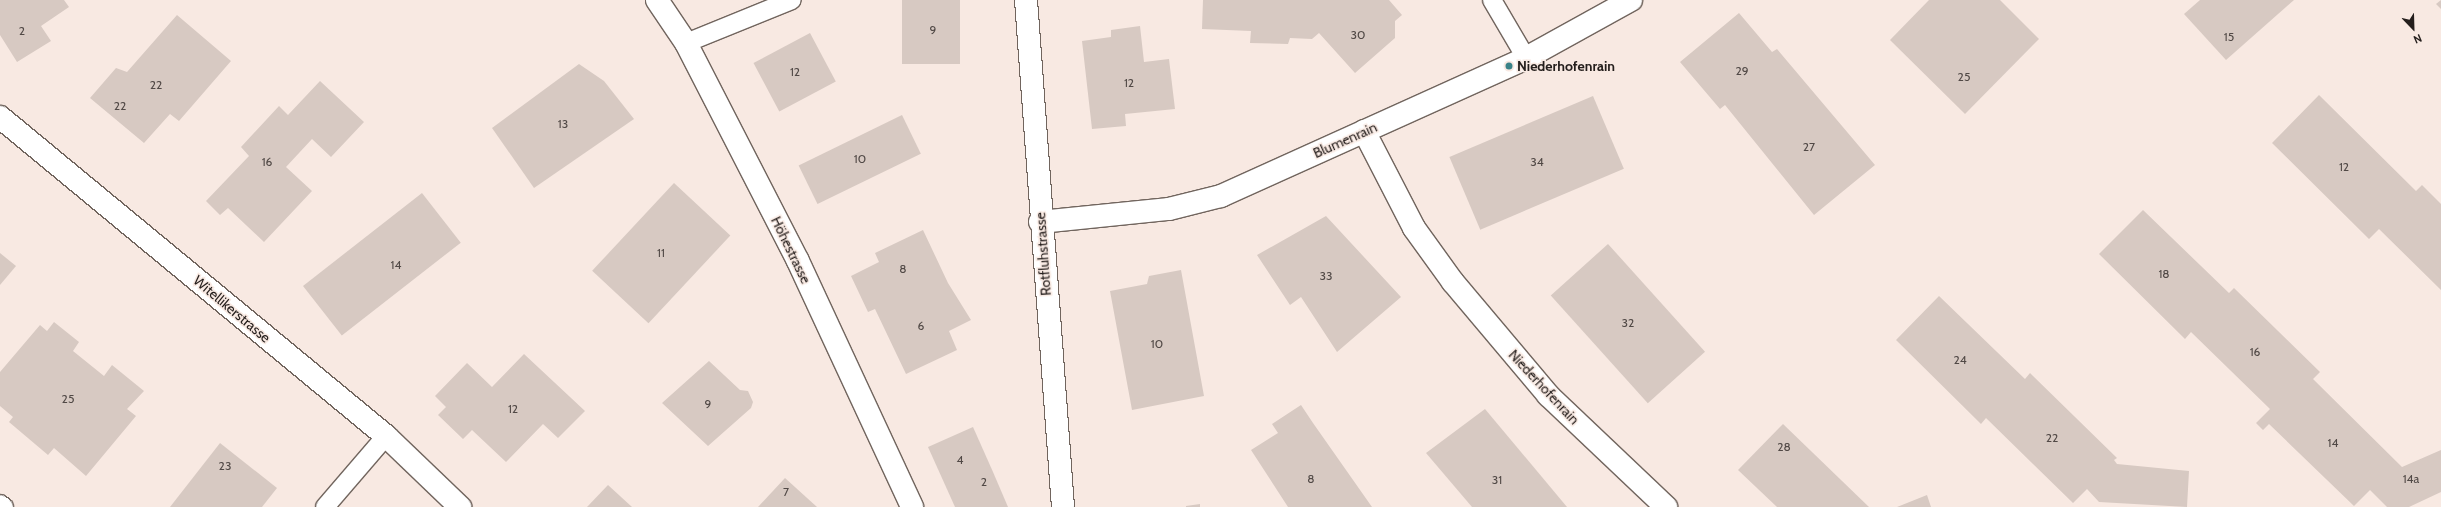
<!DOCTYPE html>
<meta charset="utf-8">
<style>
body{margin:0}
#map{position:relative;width:2441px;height:507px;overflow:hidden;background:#f8e9e2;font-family:Cabin,sans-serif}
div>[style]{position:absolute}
.building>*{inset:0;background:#d7c9c2;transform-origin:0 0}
.roads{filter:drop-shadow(1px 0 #71655e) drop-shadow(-1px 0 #71655e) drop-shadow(0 1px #71655e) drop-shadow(0 -1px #71655e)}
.lane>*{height:18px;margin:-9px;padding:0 9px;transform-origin:9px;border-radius:9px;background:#fff}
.street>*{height:22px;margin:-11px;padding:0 11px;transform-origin:11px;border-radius:11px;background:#fff}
.secondary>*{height:22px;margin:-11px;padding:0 11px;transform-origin:11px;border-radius:11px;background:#fff}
.dots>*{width:11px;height:11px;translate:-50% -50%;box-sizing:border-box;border:2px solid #f8e9e2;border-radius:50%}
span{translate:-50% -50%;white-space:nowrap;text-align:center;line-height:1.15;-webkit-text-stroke:3px #f8e9e2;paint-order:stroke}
.number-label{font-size:12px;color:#514946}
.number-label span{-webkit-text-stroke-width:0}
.poi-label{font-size:14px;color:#241e1c;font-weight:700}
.left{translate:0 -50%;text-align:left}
.street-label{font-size:14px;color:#241e1c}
.north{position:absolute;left:2393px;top:8px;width:40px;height:40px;-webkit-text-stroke:3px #f8e9e2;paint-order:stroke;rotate:157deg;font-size:11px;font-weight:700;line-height:16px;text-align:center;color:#241e1c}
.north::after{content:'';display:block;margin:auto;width:14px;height:18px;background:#241e1c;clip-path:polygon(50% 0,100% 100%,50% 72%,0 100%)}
</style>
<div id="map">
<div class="building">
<div style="clip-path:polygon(0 0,64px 0,69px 7px,41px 26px,51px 41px,17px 62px,0 35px)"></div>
<div style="left:902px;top:0;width:58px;height:64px"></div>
<div style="clip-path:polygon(1203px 0,1389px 0,1402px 15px,1395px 21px,1395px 38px,1355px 73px,1319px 33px,1312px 39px,1290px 38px,1288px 44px,1250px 43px,1251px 31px,1202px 29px)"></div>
<div style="clip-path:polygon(1929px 0,2000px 0,2039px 39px,1965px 114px,1890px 40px)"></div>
<div style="clip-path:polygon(2200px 0,2294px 0,2226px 60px,2184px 14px)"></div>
<div style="clip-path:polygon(2441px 0,2441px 9px,2436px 4px)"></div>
<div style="clip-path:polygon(1739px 13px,1772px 52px,1777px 49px,1875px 165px,1814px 215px,1725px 105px,1720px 109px,1680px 62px)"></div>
<div style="clip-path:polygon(177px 15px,231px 61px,179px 121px,170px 114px,144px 143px,90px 98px,116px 68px,127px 72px)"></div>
<div style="clip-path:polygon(1140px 26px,1144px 62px,1169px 59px,1175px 109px,1125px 114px,1126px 126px,1092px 129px,1082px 41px,1111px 37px,1111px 30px)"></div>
<div style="left:810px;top:33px;width:55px;height:64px;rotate:62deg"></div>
<div style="clip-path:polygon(579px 64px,604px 81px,634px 119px,534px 188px,492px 128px)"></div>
<div style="clip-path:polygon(320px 81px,364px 122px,331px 157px,312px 139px,286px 167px,312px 191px,264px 242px,228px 208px,220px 215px,206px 201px,249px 156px,241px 147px,279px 106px,288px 115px)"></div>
<div style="clip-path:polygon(2319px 95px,2416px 191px,2422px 185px,2441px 204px,2441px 290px,2379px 229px,2369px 239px,2272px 143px)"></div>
<div style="left:1593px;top:96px;width:79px;height:156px;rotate:67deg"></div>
<div style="left:902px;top:115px;width:43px;height:115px;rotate:64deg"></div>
<div style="left:674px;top:183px;width:77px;height:120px;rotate:43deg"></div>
<div style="left:422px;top:193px;width:63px;height:151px;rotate:52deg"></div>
<div style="clip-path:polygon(2143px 210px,2229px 293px,2234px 288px,2320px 372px,2313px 379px,2402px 467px,2441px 450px,2441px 492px,2409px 507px,2387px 507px,2370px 490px,2354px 506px,2269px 424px,2263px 430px,2256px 423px,2270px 409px,2191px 332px,2185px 339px,2099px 254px)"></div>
<div style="clip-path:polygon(1326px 216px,1401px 297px,1337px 352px,1301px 297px,1290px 305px,1257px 255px)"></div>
<div style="clip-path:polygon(923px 230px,948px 283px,971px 320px,949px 331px,957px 350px,906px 374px,875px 309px,868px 312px,851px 276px,879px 262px,875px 253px)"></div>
<div style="left:1608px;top:244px;width:145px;height:77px;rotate:48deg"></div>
<div style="clip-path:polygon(0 253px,16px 266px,0 285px)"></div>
<div style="clip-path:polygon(1181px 270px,1204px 396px,1132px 410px,1110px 291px,1147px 284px,1149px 276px)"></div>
<div style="clip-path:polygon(1939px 296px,2025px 379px,2030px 373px,2117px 458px,2114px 460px,2117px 464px,2189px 471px,2187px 507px,2099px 502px,2087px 489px,2073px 503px,1986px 418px,1981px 424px,1896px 340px)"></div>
<div style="clip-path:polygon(54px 322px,79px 342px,73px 351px,104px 376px,112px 365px,144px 391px,127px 409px,136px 416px,86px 476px,54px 448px,48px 455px,9px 422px,13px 417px,0 406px,0 372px,40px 325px,47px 331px)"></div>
<div style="clip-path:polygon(524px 354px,585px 411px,558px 438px,543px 424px,506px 462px,472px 430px,463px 439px,438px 415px,446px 407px,435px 396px,467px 363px,492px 387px)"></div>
<div style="clip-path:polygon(709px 361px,740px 390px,748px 391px,753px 402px,751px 408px,708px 446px,662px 403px)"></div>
<div style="clip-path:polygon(1301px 405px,1313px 423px,1372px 507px,1288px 507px,1251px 450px,1278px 433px,1272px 424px)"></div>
<div style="clip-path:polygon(1485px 409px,1567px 507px,1472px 507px,1426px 453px)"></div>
<div style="clip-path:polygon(1783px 424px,1869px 507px,1777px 507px,1738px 470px)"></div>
<div style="clip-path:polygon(973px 427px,993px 472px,1008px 507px,955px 507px,928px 447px)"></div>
<div style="clip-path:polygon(220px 443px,277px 488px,262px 507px,170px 507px)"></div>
<div style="clip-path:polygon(785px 478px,817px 507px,758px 507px)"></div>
<div style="clip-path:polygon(608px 485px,632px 507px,587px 507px)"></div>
<div style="clip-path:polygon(1927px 495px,1931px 507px,1897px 507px)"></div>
<div style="clip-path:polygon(1200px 504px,1200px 507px,1186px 507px,1186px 506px)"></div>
</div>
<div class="roads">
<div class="lane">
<div style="left:1492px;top:0;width:67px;rotate:59.6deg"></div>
<div style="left:686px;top:43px;width:114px;rotate:-22.1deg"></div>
<div style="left:0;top:504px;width:5px;rotate:37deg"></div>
<div style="left:325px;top:507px;width:94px;rotate:-49.3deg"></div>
</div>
<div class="street">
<div style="left:657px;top:0;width:52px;rotate:56deg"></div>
<div style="left:686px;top:43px;width:245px;rotate:62.8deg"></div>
<div style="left:798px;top:261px;width:271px;rotate:65.1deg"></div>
<div style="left:0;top:117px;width:501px;rotate:39.57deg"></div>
<div style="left:386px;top:436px;width:103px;rotate:43.8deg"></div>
<div style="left:1364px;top:131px;width:109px;rotate:62.7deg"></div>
<div style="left:1414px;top:228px;width:67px;rotate:54.2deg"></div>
<div style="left:1453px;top:282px;width:148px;rotate:49.9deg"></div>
<div style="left:1548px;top:395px;width:163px;rotate:43.5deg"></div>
<div style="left:1040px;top:222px;width:130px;rotate:-5.8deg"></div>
<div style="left:1169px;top:209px;width:54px;rotate:-14deg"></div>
<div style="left:1221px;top:196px;width:335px;rotate:-24.3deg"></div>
<div style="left:1526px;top:58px;width:120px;rotate:-28.9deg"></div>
</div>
<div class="secondary">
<div style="left:1026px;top:0;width:508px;rotate:85.83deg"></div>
</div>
</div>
<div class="dots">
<div style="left:1509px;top:66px;background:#3a8288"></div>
</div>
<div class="number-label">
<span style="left:933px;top:30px">9</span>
<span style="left:22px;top:31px">2</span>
<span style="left:1358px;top:35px">30</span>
<span style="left:2229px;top:37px">15</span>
<span style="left:1742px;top:71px">29</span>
<span style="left:795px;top:72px">12</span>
<span style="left:1964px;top:77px">25</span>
<span style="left:1129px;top:83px">12</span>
<span style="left:156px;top:85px">22</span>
<span style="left:120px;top:106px">22</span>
<span style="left:563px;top:124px">13</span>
<span style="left:1809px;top:147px">27</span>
<span style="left:860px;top:159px">10</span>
<span style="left:267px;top:162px">16</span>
<span style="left:1537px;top:162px">34</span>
<span style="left:2344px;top:167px">12</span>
<span style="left:661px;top:253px">11</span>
<span style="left:396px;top:265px">14</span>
<span style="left:903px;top:269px">8</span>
<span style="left:2164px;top:274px">18</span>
<span style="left:1326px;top:276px">33</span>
<span style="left:1628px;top:323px">32</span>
<span style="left:921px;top:326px">6</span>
<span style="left:1157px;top:344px">10</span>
<span style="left:2255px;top:352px">16</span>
<span style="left:1960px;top:360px">24</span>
<span style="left:68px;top:399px">25</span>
<span style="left:708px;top:404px">9</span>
<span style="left:513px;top:409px">12</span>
<span style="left:2052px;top:438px">22</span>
<span style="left:2333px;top:443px">14</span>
<span style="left:1784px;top:447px">28</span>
<span style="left:960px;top:460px">4</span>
<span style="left:225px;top:466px">23</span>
<span style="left:1311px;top:479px">8</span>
<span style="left:2411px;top:479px">14a</span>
<span style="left:1497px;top:480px">31</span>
<span style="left:984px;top:482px">2</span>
<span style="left:786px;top:492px">7</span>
</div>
<div class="poi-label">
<span class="left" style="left:1517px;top:66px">Niederhofenrain</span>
</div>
<div class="street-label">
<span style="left:1345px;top:140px;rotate:-24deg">Blumenrain</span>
<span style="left:791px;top:250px;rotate:64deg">Höhestrasse</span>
<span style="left:1043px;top:254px;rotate:-94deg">Rotfluhstrasse</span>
<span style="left:232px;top:309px;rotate:40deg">Witellikerstrasse</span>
<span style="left:1544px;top:387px;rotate:47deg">Niederhofenrain</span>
</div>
<div class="north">N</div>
</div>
